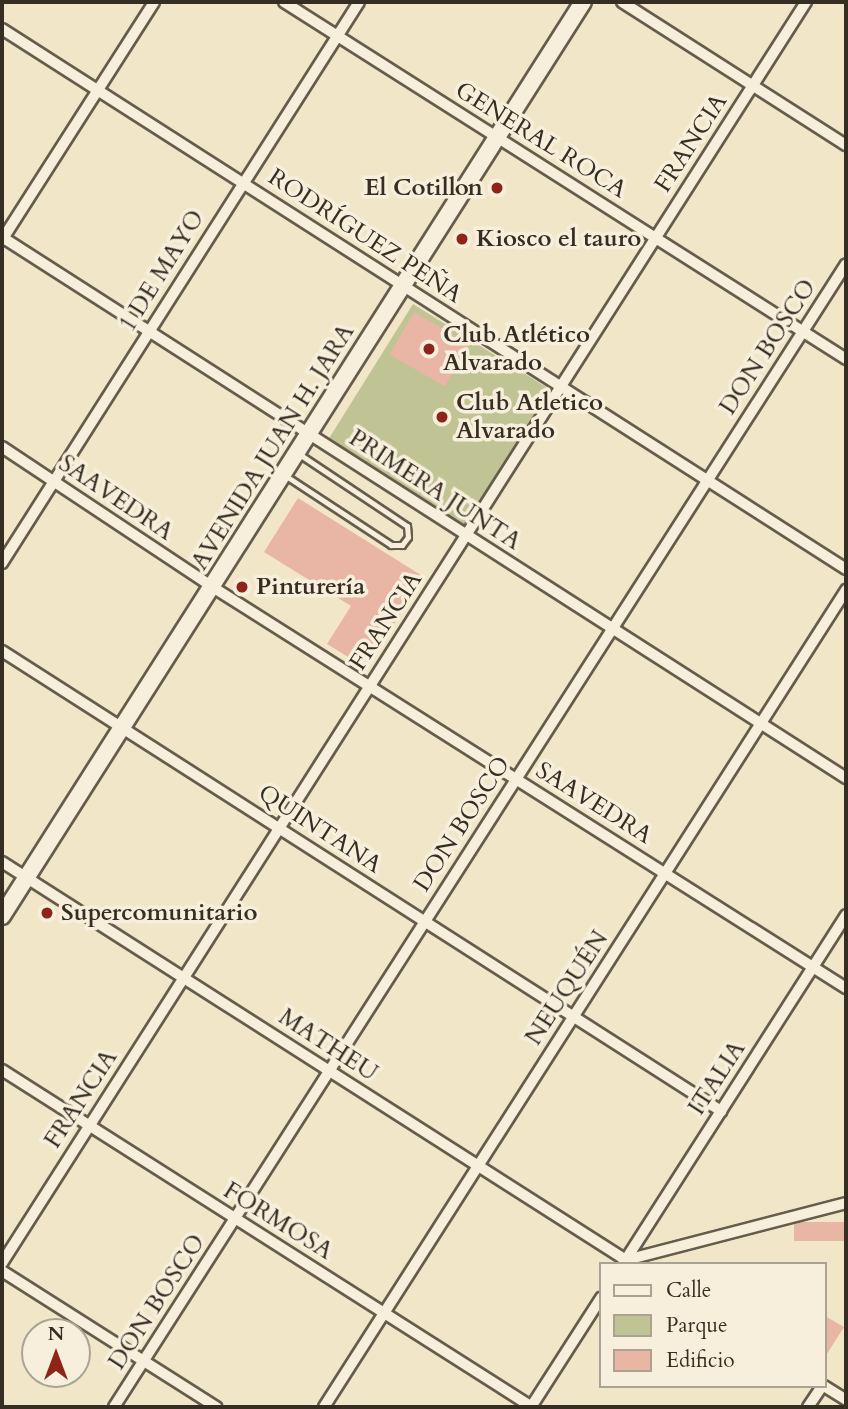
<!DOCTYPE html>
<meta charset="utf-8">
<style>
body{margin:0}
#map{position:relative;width:848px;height:1409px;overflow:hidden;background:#f2e6c9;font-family:Cardo,serif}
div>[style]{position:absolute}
.green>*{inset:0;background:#c0c393;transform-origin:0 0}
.building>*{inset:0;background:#e9b5a4;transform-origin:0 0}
.roads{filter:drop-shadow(2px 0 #665c4c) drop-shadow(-2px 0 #665c4c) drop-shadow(0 2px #665c4c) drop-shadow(0 -2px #665c4c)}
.service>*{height:5px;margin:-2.5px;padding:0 2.5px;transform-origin:2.5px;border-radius:2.5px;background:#f7efdc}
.minor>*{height:10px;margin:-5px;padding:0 5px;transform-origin:5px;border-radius:5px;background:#f7efdc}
.secondary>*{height:16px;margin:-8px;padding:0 8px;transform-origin:8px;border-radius:8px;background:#f7efdc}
.dots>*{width:19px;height:19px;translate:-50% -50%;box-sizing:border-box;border:4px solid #f7efdc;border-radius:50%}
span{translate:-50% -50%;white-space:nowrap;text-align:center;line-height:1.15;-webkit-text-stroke:7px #f7efdc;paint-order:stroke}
.street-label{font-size:24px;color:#372e23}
.poi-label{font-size:24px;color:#372e23;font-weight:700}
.right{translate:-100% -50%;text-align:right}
.left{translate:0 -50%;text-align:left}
.frame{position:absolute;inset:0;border:4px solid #372e23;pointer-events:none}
.legend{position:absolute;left:599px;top:1262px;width:228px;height:126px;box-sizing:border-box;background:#f7efdc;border:2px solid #aaa292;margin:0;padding:9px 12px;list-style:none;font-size:21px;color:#372e23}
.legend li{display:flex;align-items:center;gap:14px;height:35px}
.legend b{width:35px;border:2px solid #aaa292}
.north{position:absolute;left:21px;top:1318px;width:70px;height:70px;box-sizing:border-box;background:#f7efdc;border:2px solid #aaa292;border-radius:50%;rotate:0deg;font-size:19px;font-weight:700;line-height:28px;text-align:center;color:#372e23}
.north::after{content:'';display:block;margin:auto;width:24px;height:32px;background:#8f2418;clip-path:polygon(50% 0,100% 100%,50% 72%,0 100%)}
</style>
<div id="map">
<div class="green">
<div style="left:413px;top:304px;width:168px;height:161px;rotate:32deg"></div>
</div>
<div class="building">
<div style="left:414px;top:312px;width:64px;height:49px;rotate:30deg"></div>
<div style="clip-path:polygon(298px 498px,424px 577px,366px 668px,327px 644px,351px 606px,264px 552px)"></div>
<div style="left:846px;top:1222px;width:19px;height:52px;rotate:90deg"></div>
<div style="clip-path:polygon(825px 1316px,844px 1327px,825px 1357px)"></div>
</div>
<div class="roads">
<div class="service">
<div style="left:286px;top:476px;width:126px;rotate:33.3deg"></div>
<div style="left:391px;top:545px;width:11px"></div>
<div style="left:402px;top:545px;width:10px;rotate:-53deg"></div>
<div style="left:408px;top:537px;width:11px;rotate:-95deg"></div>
<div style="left:407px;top:526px;width:130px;rotate:-146.3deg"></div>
</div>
<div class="minor">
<div style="left:284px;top:2px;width:666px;rotate:32.42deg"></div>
<div style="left:622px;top:2px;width:266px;rotate:32.6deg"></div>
<div style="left:2px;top:29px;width:1002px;rotate:32.61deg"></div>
<div style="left:2px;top:237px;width:1003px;rotate:32.66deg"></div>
<div style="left:2px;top:240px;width:282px;rotate:-57.4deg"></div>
<div style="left:2px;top:447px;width:251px;rotate:33.6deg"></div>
<div style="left:211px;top:586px;width:752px;rotate:32.34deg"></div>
<div style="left:2px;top:563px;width:665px;rotate:-57.53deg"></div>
<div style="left:2px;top:651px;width:854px;rotate:32.61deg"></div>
<div style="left:2px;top:862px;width:747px;rotate:32.54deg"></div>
<div style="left:2px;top:1070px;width:628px;rotate:32.45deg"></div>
<div style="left:626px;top:1260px;width:227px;rotate:-14.5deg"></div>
<div style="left:2px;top:1263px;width:1496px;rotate:-57.48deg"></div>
<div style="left:623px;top:1264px;width:414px;rotate:-57.4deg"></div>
<div style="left:2px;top:1271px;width:254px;rotate:32.4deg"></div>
<div style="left:824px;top:1386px;width:26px;rotate:32deg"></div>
<div style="left:114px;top:1407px;width:1357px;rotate:-57.36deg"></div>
<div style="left:324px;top:1407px;width:970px;rotate:-57.42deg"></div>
<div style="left:531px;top:1407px;width:130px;rotate:-57.3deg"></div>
<div style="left:808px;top:1407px;width:25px;rotate:-56deg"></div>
</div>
<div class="secondary">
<div style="left:2px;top:916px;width:1083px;rotate:-57.56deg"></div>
</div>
</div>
<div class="dots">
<div style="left:497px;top:188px;background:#8f2418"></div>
<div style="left:462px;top:239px;background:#8f2418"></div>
<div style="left:429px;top:349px;background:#8f2418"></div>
<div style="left:442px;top:417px;background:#8f2418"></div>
<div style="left:242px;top:587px;background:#8f2418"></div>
<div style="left:47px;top:913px;background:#8f2418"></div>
</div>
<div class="street-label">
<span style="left:541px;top:140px;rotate:32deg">GENERAL ROCA</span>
<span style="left:691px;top:143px;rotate:-57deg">FRANCIA</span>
<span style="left:365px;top:236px;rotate:33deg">RODRÍGUEZ PEÑA</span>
<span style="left:162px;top:271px;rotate:-58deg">1 DE MAYO</span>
<span style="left:768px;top:347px;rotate:-57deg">DON BOSCO</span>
<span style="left:273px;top:447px;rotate:-58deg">AVENIDA JUAN H. JARA</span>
<span style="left:435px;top:490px;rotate:33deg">PRIMERA JUNTA</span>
<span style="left:116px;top:498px;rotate:34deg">SAAVEDRA</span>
<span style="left:386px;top:621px;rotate:-57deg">FRANCIA</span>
<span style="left:594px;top:803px;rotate:32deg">SAAVEDRA</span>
<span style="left:462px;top:824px;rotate:-57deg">DON BOSCO</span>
<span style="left:320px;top:829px;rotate:33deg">QUINTANA</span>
<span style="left:567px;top:988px;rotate:-57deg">NEUQUÉN</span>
<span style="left:328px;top:1045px;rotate:33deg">MATHEU</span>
<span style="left:717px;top:1078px;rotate:-57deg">ITALIA</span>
<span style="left:81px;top:1099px;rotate:-57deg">FRANCIA</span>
<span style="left:278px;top:1221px;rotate:32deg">FORMOSA</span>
<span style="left:157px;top:1302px;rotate:-57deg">DON BOSCO</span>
</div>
<div class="poi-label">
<span class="right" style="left:483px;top:188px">El Cotillon</span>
<span class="left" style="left:476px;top:239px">Kiosco el tauro</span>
<span class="left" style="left:443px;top:349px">Club Atlético<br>Alvarado</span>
<span class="left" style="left:456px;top:417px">Club Atletico<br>Alvarado</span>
<span class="left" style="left:256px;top:587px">Pinturería</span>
<span class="left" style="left:61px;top:913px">Supercomunitario</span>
</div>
<div class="frame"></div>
<ul class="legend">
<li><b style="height:9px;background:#f7efdc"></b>Calle</li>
<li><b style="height:19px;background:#c0c393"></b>Parque</li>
<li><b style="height:19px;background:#e9b5a4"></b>Edificio</li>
</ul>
<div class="north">N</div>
</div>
